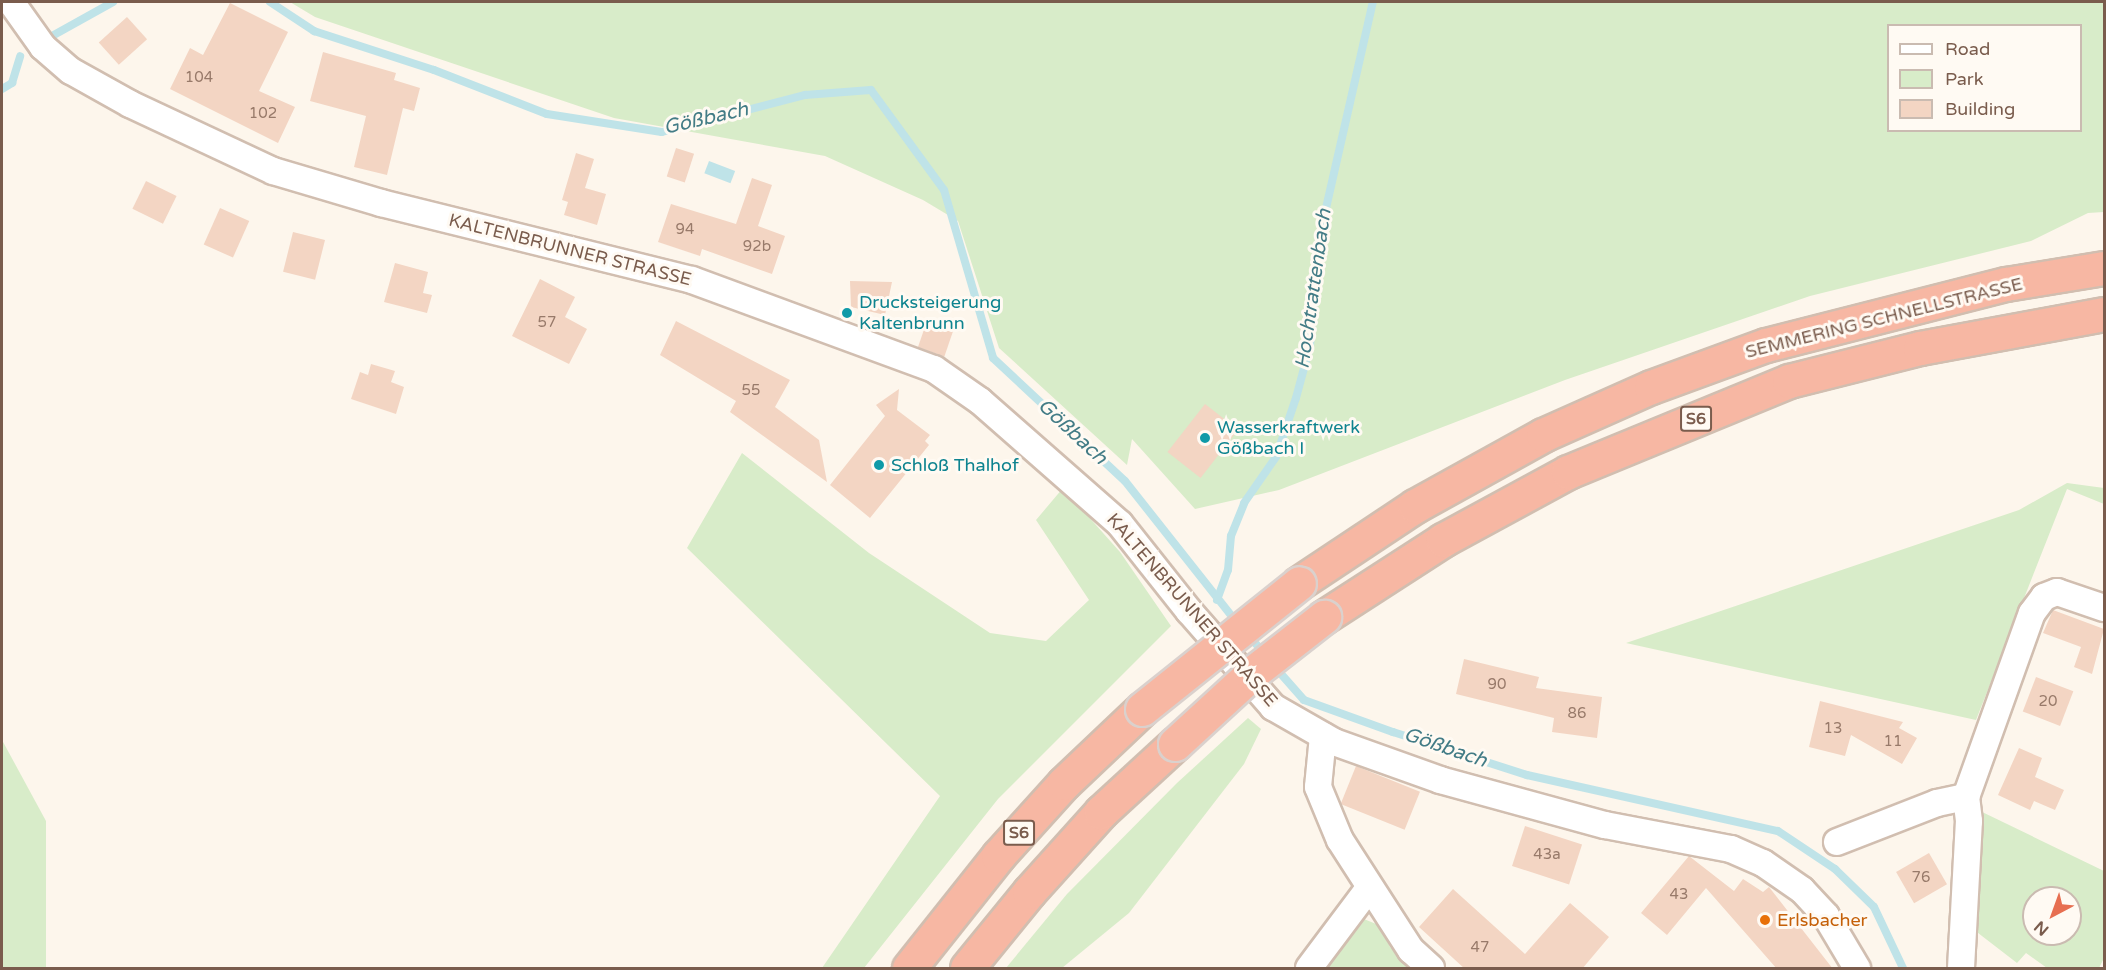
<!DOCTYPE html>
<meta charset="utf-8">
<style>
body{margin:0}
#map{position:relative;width:2106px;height:970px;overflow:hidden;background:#fdf6ec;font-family:"Varela Round",sans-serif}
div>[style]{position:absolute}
.green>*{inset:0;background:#d8ecc9}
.water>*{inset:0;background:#bfe3e8;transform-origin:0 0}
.stream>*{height:8px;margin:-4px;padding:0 4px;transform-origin:4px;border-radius:4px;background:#bfe3e8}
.building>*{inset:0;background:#f3d5c3;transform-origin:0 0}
.roads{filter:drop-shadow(2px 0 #d1beb0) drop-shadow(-2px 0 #d1beb0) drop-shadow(0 2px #d1beb0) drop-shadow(0 -2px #d1beb0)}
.street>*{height:26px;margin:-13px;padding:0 13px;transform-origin:13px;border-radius:13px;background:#fff}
.highway>*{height:33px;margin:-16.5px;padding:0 16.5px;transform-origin:16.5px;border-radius:16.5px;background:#f7b7a3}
.bridges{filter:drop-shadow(2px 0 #dad1cd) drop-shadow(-2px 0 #dad1cd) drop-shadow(0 2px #dad1cd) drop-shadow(0 -2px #dad1cd)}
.highway-bridge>*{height:33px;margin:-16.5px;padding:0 16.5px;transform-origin:16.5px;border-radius:16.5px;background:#f7b7a3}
.dots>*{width:16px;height:16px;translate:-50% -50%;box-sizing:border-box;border:3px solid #fffaf3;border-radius:50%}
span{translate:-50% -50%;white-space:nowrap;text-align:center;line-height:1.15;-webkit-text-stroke:6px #fffaf3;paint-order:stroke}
.number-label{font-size:15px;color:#987a6a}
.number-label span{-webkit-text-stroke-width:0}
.shield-label span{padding:2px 4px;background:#fffaf3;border:2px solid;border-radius:4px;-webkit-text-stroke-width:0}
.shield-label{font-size:16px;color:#7a5c4d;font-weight:700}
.street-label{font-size:18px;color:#7a5c4d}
.culture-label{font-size:18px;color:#0d838f}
.left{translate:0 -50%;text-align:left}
.food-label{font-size:18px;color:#c56008}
.water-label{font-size:20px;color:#437c86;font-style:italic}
.frame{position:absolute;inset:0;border:3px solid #7a5c4d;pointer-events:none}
.legend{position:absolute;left:1887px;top:24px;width:195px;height:108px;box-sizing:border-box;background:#fffaf3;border:2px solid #cabbb1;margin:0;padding:8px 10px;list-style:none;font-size:18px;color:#7a5c4d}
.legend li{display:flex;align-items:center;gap:12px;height:30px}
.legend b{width:30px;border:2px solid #cabbb1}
.north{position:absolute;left:2022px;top:886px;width:60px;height:60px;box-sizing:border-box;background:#fffaf3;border:2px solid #cabbb1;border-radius:50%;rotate:221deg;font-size:16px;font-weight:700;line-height:24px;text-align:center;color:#7a5c4d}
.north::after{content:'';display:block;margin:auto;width:21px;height:27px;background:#e76f51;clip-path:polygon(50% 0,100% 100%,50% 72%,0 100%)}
</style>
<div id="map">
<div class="green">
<div style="clip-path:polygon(evenodd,290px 2px,2104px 2px,2104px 212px,2088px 213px,2031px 241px,1810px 296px,1565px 380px,1279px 490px,1195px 509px,1132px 439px,1127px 465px,999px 348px,958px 221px,923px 200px,825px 156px,614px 118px,315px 17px,290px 2px,1888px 26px,2080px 26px,2080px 130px,1888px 130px,1888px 26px)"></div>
<div style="clip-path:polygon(742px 453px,869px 553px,990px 633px,1046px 641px,1089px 600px,1036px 520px,1063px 488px,1120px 552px,1171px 626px,998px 799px,864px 968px,822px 968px,940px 796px,687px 548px)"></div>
<div style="clip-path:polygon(2067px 483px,2104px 488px,2104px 504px,2067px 489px,1976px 720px,1626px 643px,2019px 510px)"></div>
<div style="clip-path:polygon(1248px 718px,1261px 729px,1244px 764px,1129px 913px,1062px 968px,1006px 968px,1067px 894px,1177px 783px)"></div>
<div style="clip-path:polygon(2px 740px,46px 821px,46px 968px,2px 968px)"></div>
<div style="clip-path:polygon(evenodd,1978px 810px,2104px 871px,2104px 958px,2099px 968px,2047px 968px,2026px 953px,2017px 963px,1969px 926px,1978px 810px,2034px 898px,2070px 898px,2070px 934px,2034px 934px,2034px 898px)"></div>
<div style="clip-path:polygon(1359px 917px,1381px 926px,1390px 947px,1412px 968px,1321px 968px)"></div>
</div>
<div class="water">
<div style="left:709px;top:161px;width:28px;height:13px;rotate:21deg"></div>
</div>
<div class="stream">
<div style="left:270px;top:2px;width:53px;rotate:33.4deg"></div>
<div style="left:314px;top:31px;width:126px;rotate:18deg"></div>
<div style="left:434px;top:70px;width:121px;rotate:21.3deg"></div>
<div style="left:547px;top:114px;width:116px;rotate:8.9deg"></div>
<div style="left:662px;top:132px;width:148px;rotate:-14.5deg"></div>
<div style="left:805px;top:95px;width:66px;rotate:-4.3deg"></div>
<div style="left:871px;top:90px;width:124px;rotate:53.9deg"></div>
<div style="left:944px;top:190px;width:175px;rotate:73.7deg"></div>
<div style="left:993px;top:358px;width:180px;rotate:43deg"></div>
<div style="left:1125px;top:481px;width:181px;rotate:51.7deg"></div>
<div style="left:52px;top:36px;width:70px;rotate:-29.1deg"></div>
<div style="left:2px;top:89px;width:12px;rotate:-31deg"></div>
<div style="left:12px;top:83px;width:28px;rotate:-73deg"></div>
<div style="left:1217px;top:600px;width:32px;rotate:-70deg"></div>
<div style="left:1228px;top:570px;width:34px;rotate:-85deg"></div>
<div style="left:1231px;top:536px;width:35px;rotate:-68deg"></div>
<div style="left:1244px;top:503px;width:56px;rotate:-55.2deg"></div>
<div style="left:1276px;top:457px;width:62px;rotate:-71.3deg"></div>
<div style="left:1296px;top:398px;width:54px;rotate:-74.9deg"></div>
<div style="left:1310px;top:346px;width:107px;rotate:-85.2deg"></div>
<div style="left:1319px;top:239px;width:243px;rotate:-77.2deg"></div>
<div style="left:1247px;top:634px;width:27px;rotate:48deg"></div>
<div style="left:1274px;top:666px;width:45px;rotate:48.6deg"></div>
<div style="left:1304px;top:700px;width:95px;rotate:19.8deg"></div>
<div style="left:1393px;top:732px;width:141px;rotate:17.8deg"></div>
<div style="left:1527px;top:775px;width:257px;rotate:12.6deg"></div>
<div style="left:1778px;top:831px;width:69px;rotate:33.7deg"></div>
<div style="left:1835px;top:869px;width:54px;rotate:44.3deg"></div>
<div style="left:1874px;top:907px;width:68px;rotate:64.6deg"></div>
</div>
<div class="building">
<div style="clip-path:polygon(230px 3px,288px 32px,259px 91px,295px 107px,278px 143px,170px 89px,190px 48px,203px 55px)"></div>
<div style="left:127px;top:17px;width:30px;height:38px;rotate:48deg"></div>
<div style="clip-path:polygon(323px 52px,396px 73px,394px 80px,420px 88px,414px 111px,403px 108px,387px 175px,354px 167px,366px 116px,310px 101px)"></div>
<div style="left:676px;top:148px;width:19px;height:30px;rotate:18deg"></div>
<div style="clip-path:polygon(576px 153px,594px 159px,585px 188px,606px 194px,597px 225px,564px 215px,568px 202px,562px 200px)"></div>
<div style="clip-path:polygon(752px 178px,772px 185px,758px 226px,785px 236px,772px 274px,702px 249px,700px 256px,658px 242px,671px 204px,736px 224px)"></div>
<div style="left:146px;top:181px;width:34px;height:31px;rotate:26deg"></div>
<div style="left:220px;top:208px;width:32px;height:40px;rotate:24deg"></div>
<div style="left:293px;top:232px;width:33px;height:41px;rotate:14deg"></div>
<div style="clip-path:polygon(395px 263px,428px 272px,423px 293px,432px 295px,427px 313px,384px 302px)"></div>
<div style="clip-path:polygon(540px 279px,575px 297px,565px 317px,587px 329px,569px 364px,512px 336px)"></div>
<div style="clip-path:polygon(850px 281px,892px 282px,885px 315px,851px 307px)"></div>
<div style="left:928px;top:318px;width:28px;height:31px;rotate:19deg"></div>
<div style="clip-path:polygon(676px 321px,790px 380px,775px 407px,819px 440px,827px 482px,730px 412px,736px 401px,660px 355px)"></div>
<div style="clip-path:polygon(371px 364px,395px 371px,391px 382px,404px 387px,396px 414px,351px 399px,360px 372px,368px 375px)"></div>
<div style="clip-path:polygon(899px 389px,897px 410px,930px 435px,925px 441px,929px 445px,870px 518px,830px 485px,885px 416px,876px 405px)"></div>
<div style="left:1205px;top:404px;width:42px;height:61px;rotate:38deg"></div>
<div style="clip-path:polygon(2053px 610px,2104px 629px,2092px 674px,2074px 667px,2081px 647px,2043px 633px)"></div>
<div style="clip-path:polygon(1464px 659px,1539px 677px,1536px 688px,1602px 697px,1597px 738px,1552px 732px,1554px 718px,1456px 694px)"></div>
<div style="left:2036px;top:677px;width:40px;height:37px;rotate:21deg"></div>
<div style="clip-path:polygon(1820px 701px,1903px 722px,1899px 728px,1917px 738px,1902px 764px,1851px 735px,1845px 756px,1809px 747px)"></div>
<div style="clip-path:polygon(2019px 748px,2042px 758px,2035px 777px,2064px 790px,2055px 810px,2034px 801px,2030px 810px,1998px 795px)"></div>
<div style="left:1356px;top:766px;width:69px;height:41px;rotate:22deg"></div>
<div style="left:1525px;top:826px;width:60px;height:42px;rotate:18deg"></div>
<div style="left:1929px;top:853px;width:36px;height:38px;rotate:60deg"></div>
<div style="clip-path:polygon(1689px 856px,1734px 891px,1743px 879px,1763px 892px,1769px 887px,1833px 969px,1777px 969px,1706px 888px,1667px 935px,1641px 913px)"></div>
<div style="clip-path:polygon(1453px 889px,1525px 954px,1570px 903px,1609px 937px,1582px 969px,1465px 969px,1419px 927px)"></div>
</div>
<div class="roads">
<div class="street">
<div style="left:11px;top:2px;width:55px;rotate:54.6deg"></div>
<div style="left:43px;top:47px;width:37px;rotate:41deg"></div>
<div style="left:71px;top:71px;width:68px;rotate:29.2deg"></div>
<div style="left:130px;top:104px;width:158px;rotate:25.1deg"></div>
<div style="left:273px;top:171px;width:113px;rotate:16.5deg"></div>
<div style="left:381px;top:203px;width:320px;rotate:13.9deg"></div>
<div style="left:692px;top:280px;width:258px;rotate:20.2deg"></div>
<div style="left:934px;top:369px;width:56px;rotate:34.8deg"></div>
<div style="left:980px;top:401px;width:186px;rotate:41.3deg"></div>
<div style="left:1120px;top:524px;width:111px;rotate:51.6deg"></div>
<div style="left:1189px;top:611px;width:128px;rotate:48.8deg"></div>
<div style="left:1273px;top:707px;width:70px;rotate:29.8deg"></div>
<div style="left:1334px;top:742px;width:113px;rotate:19.7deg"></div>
<div style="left:1440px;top:780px;width:171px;rotate:15.3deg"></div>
<div style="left:1605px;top:825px;width:128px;rotate:10.8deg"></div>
<div style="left:1731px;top:849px;width:35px;rotate:24deg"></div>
<div style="left:1763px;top:863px;width:47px;rotate:34.7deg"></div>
<div style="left:1802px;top:890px;width:35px;rotate:47deg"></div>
<div style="left:1826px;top:916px;width:61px;rotate:59.2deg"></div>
<div style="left:1323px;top:736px;width:51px;rotate:95.6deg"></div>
<div style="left:1318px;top:787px;width:57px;rotate:67.5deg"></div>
<div style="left:1340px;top:840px;width:131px;rotate:57.2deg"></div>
<div style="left:1411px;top:950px;width:27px;rotate:42deg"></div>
<div style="left:1837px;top:842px;width:107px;rotate:-21.3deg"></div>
<div style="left:1937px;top:803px;width:30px;rotate:-12deg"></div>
<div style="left:1966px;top:797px;width:195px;rotate:-70.3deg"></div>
<div style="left:2032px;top:613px;width:20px;rotate:-53deg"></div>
<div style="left:2044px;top:597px;width:14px;rotate:-21deg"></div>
<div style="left:2057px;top:592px;width:50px;rotate:18.8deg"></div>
<div style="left:1309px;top:968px;width:100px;rotate:-53.1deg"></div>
<div style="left:1961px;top:968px;width:147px;rotate:-86.9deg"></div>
<div style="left:1969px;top:821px;width:24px;rotate:-97deg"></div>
</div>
<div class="highway">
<div style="left:1299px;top:583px;width:139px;rotate:-33.6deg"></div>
<div style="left:1415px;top:506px;width:146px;rotate:-29deg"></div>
<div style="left:1543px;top:435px;width:118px;rotate:-24deg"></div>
<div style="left:1651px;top:387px;width:122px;rotate:-20.1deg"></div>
<div style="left:1766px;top:345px;width:248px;rotate:-14.3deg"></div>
<div style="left:2006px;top:284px;width:99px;rotate:-9.3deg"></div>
<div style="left:1324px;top:617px;width:142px;rotate:-32.9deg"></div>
<div style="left:1443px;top:540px;width:142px;rotate:-28.5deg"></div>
<div style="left:1568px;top:472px;width:239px;rotate:-22.4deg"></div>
<div style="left:1789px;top:381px;width:135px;rotate:-14.1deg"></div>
<div style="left:1920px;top:348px;width:187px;rotate:-10.5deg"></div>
<div style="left:909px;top:968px;width:143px;rotate:-51.5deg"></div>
<div style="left:998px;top:856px;width:98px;rotate:-47.9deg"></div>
<div style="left:1064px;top:783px;width:108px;rotate:-43.5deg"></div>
<div style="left:967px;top:968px;width:98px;rotate:-50.8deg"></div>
<div style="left:1029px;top:892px;width:108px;rotate:-48deg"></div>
<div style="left:1101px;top:812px;width:100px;rotate:-42.6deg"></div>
</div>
</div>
<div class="bridges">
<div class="highway-bridge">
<div style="left:1142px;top:709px;width:201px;rotate:-38.7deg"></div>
<div style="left:1175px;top:744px;width:103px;rotate:-42.6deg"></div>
<div style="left:1251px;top:674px;width:93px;rotate:-38deg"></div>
</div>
</div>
<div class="dots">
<div style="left:847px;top:313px;background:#0f9aa8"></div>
<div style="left:1205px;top:438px;background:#0f9aa8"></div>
<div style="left:879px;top:465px;background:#0f9aa8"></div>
<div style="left:1765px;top:920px;background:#e8710a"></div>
</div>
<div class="number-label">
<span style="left:199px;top:78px">104</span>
<span style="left:263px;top:114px">102</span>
<span style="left:685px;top:230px">94</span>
<span style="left:757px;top:247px">92b</span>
<span style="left:547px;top:323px">57</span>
<span style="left:751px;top:391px">55</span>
<span style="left:1497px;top:685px">90</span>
<span style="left:2048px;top:702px">20</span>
<span style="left:1577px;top:714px">86</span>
<span style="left:1833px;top:729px">13</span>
<span style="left:1893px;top:742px">11</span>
<span style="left:1547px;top:855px">43a</span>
<span style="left:1921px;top:878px">76</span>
<span style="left:1679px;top:895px">43</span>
<span style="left:1480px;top:948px">47</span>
</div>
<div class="shield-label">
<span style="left:1696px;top:419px">S6</span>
<span style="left:1019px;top:833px">S6</span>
</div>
<div class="street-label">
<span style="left:570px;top:250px;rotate:14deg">KALTENBRUNNER STRASSE</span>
<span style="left:1884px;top:318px;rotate:-14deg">SEMMERING SCHNELLSTRASSE</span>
<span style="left:1192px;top:610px;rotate:49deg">KALTENBRUNNER STRASSE</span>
</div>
<div class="culture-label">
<span class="left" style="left:859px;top:313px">Drucksteigerung<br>Kaltenbrunn</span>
<span class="left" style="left:1217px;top:438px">Wasserkraftwerk<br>Gößbach I</span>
<span class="left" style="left:891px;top:465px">Schloß Thalhof</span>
</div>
<div class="food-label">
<span class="left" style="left:1777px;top:920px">Erlsbacher</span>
</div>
<div class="water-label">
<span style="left:706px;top:119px;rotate:-13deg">Gößbach</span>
<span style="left:1314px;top:289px;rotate:-82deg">Hochtrattenbach</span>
<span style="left:1072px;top:432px;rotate:43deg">Gößbach</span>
<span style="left:1445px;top:748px;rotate:19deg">Gößbach</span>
</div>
<div class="frame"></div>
<ul class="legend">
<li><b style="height:8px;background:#fff"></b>Road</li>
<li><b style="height:16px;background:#d8ecc9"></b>Park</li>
<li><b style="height:16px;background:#f3d5c3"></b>Building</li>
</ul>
<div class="north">N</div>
</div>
